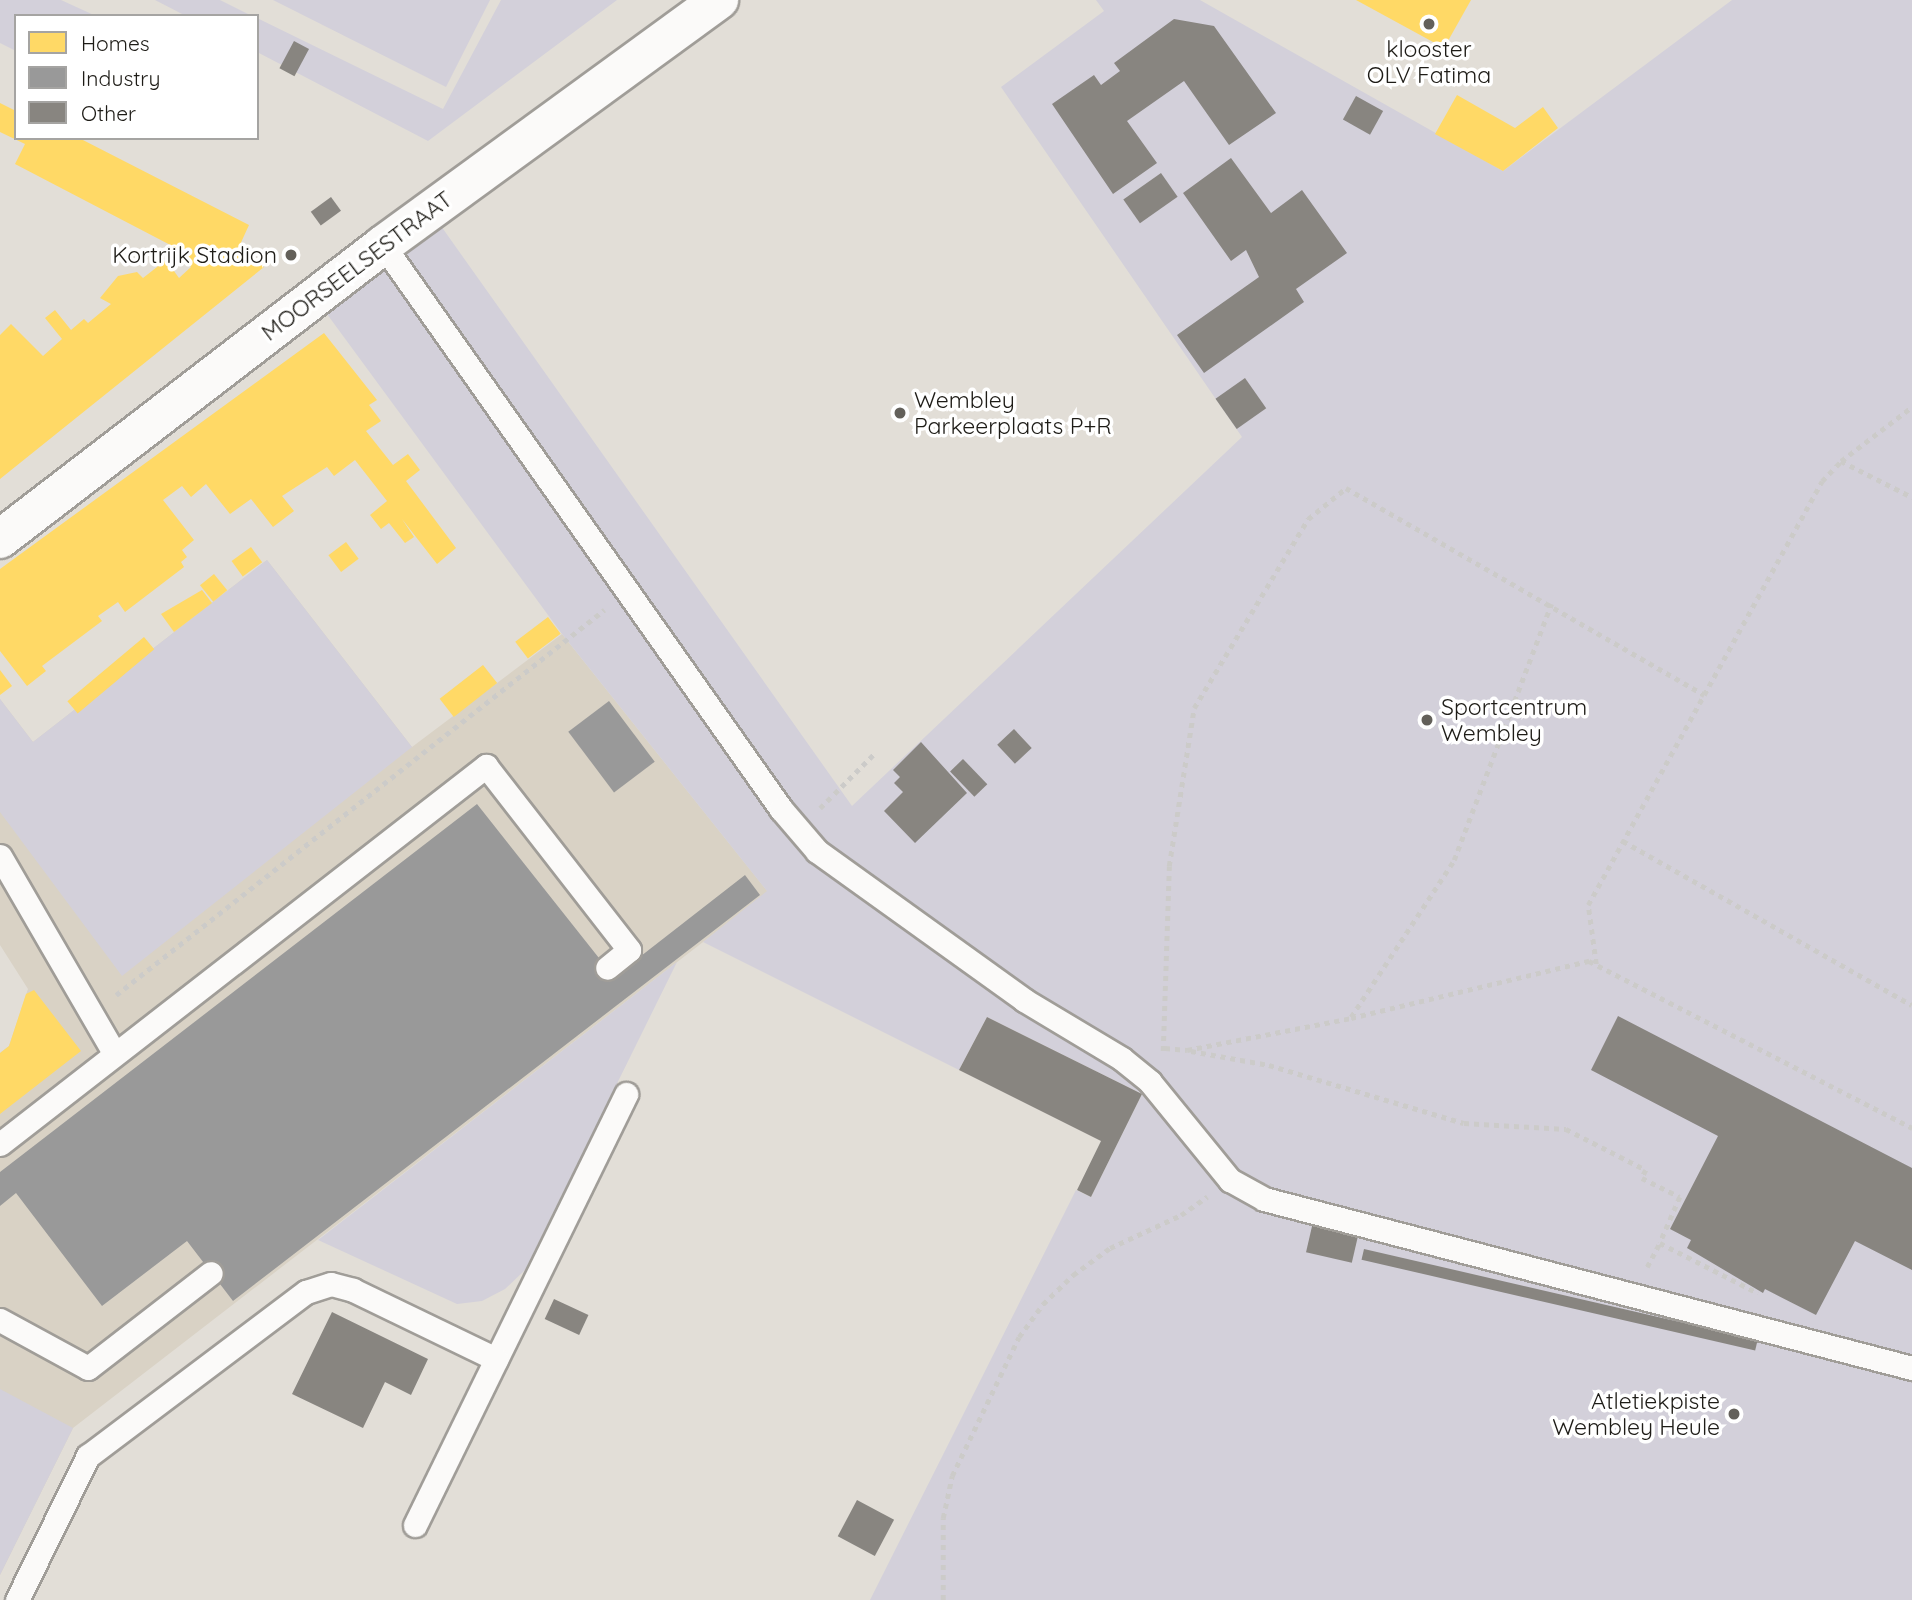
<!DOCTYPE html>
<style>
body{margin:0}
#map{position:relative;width:1912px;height:1600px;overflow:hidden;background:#e2ded7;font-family:Quicksand,sans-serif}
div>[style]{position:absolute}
.built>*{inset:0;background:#d9d2c5}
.green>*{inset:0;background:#d3d0da}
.homes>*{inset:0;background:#ffd966;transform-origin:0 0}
.industry>*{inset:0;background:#999;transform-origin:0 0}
.building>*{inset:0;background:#888580;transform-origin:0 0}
.path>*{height:4.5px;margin-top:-2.25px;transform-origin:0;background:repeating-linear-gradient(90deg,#cccbc9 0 5px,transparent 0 10px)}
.roads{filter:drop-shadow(2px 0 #a09d98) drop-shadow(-2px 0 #a09d98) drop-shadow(0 2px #a09d98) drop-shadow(0 -2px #a09d98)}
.lane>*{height:23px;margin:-11.5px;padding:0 11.5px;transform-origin:11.5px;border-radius:11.5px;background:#fbfaf9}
.street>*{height:38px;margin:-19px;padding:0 19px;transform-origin:19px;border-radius:19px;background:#fbfaf9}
.dots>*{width:19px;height:19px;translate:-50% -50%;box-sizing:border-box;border:4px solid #fff;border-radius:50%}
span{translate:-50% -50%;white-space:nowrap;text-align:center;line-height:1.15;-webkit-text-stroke:7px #fff;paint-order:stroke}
.poi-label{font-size:23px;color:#1e1c17}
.right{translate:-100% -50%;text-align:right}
.left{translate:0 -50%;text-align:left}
.street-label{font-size:23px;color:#1e1c17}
.legend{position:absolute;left:14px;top:14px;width:245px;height:126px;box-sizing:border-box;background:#fff;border:2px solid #a5a4a2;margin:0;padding:9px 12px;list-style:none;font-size:21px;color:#1e1c17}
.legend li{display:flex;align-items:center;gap:14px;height:35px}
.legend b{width:35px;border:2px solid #a5a4a2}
</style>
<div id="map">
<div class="built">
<div style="clip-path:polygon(267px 560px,412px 747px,562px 634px,768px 892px,73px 1428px,0 1575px,0 1053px,9px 1046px,28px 989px,0 945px,0 699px,33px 742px)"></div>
</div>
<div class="green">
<div style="clip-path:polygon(0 0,61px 0,96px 16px,16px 16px,16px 51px,0 43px)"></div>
<div style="clip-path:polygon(155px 0,220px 0,252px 16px,186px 16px)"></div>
<div style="clip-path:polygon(273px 0,490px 0,446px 87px)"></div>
<div style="clip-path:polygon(501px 0,617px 0,428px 141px,257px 52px,257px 18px,443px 109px)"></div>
<div style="clip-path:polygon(1096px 0,1200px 0,1503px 171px,1732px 0,1912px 0,1912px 1600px,870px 1600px,1076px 1190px,1091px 1197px,1142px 1094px,987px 1017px,959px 1070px,703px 942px,767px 891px,562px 634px,324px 310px,441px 226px,852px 806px,1242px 437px,1001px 87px,1104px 11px)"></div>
<div style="clip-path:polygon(267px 560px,412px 747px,122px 976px,0 812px,0 699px,33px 742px)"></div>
<div style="clip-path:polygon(677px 962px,525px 1270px,505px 1289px,482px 1301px,457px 1304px,318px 1240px)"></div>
<div style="clip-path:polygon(0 1389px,73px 1428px,0 1575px)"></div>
</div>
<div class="homes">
<div style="clip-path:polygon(1356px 0,1471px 0,1444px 48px)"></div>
<div style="clip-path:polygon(1457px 95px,1515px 128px,1543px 107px,1558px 128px,1503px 171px,1435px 134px)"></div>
<div style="clip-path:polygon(0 103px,16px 111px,16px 138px,79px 138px,249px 225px,238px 249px,264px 267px,0 479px,0 335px,11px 324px,43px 356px,62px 339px,45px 318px,55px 310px,71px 330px,84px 319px,88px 323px,111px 304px,100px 298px,118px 276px,137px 272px,143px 278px,166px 260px,179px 278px,191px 267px,178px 249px,15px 164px,25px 144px,0 132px)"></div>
<div style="clip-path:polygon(324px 333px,377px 400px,369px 405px,381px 421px,366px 431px,393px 465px,408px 454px,420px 470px,406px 481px,456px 548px,437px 564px,402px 519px,414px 537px,405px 543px,389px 523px,381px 529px,370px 515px,387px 501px,355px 460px,334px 476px,327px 467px,282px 496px,294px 511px,273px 527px,251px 499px,230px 514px,206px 484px,191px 497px,182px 486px,163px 500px,194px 540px,182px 550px,187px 557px,181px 562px,184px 567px,125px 612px,118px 602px,98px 616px,102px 621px,42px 666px,46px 671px,27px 686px,0 651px,0 569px)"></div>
<div style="left:346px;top:542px;width:21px;height:22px;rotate:53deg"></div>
<div style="left:251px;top:547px;width:19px;height:24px;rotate:54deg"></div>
<div style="left:214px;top:574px;width:21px;height:18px;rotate:51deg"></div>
<div style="clip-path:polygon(202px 590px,212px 603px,174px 632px,161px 614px)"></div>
<div style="left:548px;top:617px;width:21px;height:41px;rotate:53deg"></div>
<div style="left:144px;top:637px;width:16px;height:100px;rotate:50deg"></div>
<div style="left:483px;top:665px;width:23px;height:55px;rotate:52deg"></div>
<div style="clip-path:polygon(0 670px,12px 686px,0 695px)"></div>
<div style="clip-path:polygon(34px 990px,81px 1051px,0 1114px,0 1053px,9px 1046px,26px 994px)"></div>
</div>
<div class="industry">
<div style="left:609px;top:701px;width:76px;height:51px;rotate:53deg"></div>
<div style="clip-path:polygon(477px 804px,614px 977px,745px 875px,760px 895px,233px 1301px,187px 1241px,102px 1306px,16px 1193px,0 1206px,0 1172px)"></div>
</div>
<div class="building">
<div style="clip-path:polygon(1174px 19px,1214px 26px,1276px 113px,1229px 145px,1184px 81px,1127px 121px,1157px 163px,1113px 194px,1052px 104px,1094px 75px,1101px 85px,1120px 71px,1114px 63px)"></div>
<div style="left:294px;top:41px;width:17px;height:31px;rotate:28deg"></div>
<div style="left:1356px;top:96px;width:31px;height:27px;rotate:29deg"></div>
<div style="clip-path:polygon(1231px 158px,1271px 213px,1302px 190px,1347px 253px,1296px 289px,1304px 302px,1204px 373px,1177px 335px,1259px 277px,1246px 250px,1231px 261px,1183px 193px)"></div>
<div style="left:1161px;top:173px;width:29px;height:46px;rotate:55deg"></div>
<div style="left:331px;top:197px;width:17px;height:25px;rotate:54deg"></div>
<div style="left:1245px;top:378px;width:37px;height:36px;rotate:55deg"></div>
<div style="left:1014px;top:729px;width:26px;height:23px;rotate:47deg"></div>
<div style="clip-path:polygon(921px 742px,967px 793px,915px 843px,884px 811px,903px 792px,894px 783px,900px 777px,893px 770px)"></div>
<div style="left:963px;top:759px;width:35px;height:18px;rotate:46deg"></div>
<div style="clip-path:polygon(1618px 1016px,1912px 1168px,1912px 1270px,1855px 1241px,1816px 1315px,1765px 1289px,1763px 1293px,1687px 1248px,1691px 1240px,1670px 1229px,1718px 1136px,1591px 1070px)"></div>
<div style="clip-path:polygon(987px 1017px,1142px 1094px,1091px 1197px,1077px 1190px,1101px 1141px,959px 1070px)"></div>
<div style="left:1313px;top:1222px;width:47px;height:31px;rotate:13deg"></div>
<div style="left:1364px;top:1249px;width:404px;height:11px;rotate:13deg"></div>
<div style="left:554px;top:1299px;width:38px;height:22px;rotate:25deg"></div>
<div style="clip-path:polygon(332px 1312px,428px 1359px,411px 1395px,385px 1382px,363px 1428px,292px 1394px)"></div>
<div style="left:857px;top:1500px;width:42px;height:41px;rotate:28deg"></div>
</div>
<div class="path">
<div style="left:1841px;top:461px;width:89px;rotate:-37.3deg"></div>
<div style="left:820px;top:808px;width:79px;rotate:-45deg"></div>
<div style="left:1623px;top:841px;width:332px;rotate:29.6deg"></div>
<div style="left:1596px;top:964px;width:60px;rotate:-97.7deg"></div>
<div style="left:1588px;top:905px;width:484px;rotate:-61.1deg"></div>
<div style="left:1822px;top:481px;width:28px;rotate:-46deg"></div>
<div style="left:1841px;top:461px;width:80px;rotate:26.9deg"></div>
<div style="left:116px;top:995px;width:622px;rotate:-38.27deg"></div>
<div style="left:1351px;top:1017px;width:188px;rotate:-56.7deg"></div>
<div style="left:1454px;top:860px;width:274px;rotate:-69.2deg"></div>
<div style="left:1165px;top:1048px;width:22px;rotate:5deg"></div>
<div style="left:1187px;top:1050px;width:167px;rotate:-11deg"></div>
<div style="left:1351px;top:1018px;width:245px;rotate:-13.5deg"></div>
<div style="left:1589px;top:961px;width:364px;rotate:27.3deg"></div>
<div style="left:1163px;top:1051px;width:185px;rotate:-88.1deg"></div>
<div style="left:1169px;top:866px;width:160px;rotate:-81deg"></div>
<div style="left:1194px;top:708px;width:221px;rotate:-58.9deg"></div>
<div style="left:1308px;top:519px;width:49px;rotate:-39.2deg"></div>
<div style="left:1346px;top:488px;width:414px;rotate:30deg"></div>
<div style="left:1191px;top:1051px;width:79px;rotate:10.2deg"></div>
<div style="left:1269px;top:1065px;width:203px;rotate:16.6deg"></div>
<div style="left:1464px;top:1123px;width:102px;rotate:3.4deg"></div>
<div style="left:1566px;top:1129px;width:90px;rotate:27.1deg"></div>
<div style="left:1646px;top:1170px;width:9px;rotate:117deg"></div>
<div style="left:1642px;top:1178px;width:42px;rotate:26.6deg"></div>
<div style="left:1680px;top:1197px;width:50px;rotate:113.5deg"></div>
<div style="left:1660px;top:1243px;width:110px;rotate:27deg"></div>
<div style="left:1647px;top:1267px;width:27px;rotate:-62deg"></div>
<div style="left:943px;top:1600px;width:82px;rotate:-90deg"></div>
<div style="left:943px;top:1518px;width:43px;rotate:-77.9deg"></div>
<div style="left:952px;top:1476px;width:154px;rotate:-64.3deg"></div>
<div style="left:1019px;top:1337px;width:41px;rotate:-54deg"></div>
<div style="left:1043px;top:1304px;width:42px;rotate:-44deg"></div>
<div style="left:1073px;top:1275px;width:46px;rotate:-36.1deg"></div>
<div style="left:1110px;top:1248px;width:78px;rotate:-24.9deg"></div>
<div style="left:1181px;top:1215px;width:32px;rotate:-35deg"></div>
</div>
<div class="roads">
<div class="lane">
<div style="left:383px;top:245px;width:690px;rotate:54.79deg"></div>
<div style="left:781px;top:809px;width:55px;rotate:49.4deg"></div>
<div style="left:817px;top:851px;width:255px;rotate:35.7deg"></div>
<div style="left:1024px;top:1000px;width:114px;rotate:31deg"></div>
<div style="left:1122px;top:1059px;width:36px;rotate:39deg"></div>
<div style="left:1150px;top:1082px;width:127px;rotate:50.8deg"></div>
<div style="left:1230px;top:1180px;width:39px;rotate:29deg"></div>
<div style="left:1264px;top:1199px;width:670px;rotate:14.62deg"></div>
<div style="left:0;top:856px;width:228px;rotate:59.9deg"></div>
<div style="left:0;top:1144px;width:616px;rotate:-37.87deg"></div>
<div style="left:486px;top:766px;width:233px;rotate:52.1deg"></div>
<div style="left:629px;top:950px;width:28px;rotate:141deg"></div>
<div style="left:0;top:1320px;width:100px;rotate:28.6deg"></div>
<div style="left:88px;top:1368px;width:155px;rotate:-37.7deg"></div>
<div style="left:415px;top:1525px;width:480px;rotate:-63.9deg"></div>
<div style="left:17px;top:1600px;width:161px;rotate:-63.8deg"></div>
<div style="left:88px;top:1456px;width:273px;rotate:-37deg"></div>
<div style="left:306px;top:1292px;width:26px;rotate:-18deg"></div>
<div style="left:331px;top:1284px;width:23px;rotate:15deg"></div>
<div style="left:353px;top:1290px;width:159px;rotate:25.8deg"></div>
</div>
<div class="street">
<div style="left:0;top:539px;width:483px;rotate:-37.5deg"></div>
<div style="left:383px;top:245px;width:416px;rotate:-36.1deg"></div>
</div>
</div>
<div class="dots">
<div style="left:1429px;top:24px;background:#63605a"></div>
<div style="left:291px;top:255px;background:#63605a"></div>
<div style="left:900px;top:413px;background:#63605a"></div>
<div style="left:1427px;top:720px;background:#63605a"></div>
<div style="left:1734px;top:1414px;background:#63605a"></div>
</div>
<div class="poi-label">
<span style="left:1429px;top:62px">klooster<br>OLV Fatima</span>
<span class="right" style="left:277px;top:255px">Kortrijk Stadion</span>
<span class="left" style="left:914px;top:413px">Wembley<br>Parkeerplaats P+R</span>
<span class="left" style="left:1441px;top:720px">Sportcentrum<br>Wembley</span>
<span class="right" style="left:1720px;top:1414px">Atletiekpiste<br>Wembley Heule</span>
</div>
<div class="street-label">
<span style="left:357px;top:266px;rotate:-37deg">MOORSEELSESTRAAT</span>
</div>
<ul class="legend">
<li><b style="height:19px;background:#ffd966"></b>Homes</li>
<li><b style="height:19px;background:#999"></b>Industry</li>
<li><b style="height:19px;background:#888580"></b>Other</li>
</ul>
</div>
